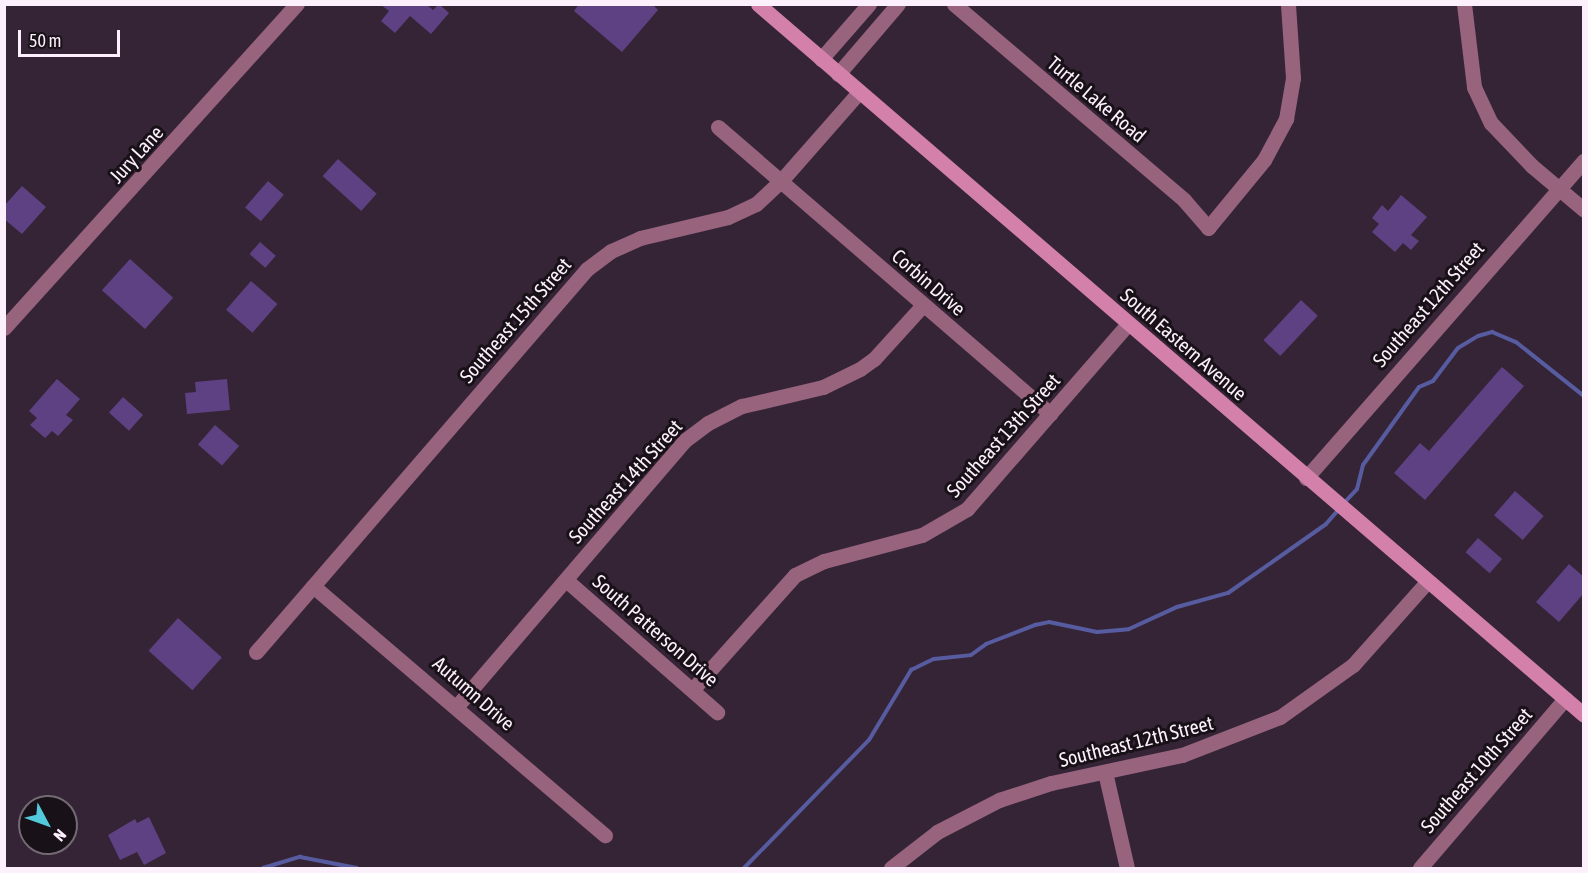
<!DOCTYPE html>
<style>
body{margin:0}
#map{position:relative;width:1588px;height:873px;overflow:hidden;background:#352436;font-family:"Asap Condensed",sans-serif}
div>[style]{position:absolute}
.stream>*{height:4px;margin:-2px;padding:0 2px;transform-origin:2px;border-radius:2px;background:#575ca0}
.building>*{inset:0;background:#5d4182;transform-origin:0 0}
.street>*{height:15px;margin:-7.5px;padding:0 7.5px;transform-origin:7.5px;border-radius:7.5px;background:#97637d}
.secondary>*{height:15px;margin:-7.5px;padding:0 7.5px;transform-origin:7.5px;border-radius:7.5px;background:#d381ab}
span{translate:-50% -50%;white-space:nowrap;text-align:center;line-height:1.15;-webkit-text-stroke:6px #181118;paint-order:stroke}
.street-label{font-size:20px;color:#fcf0fc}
.frame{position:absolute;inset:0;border:6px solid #fcf0fc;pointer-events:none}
.north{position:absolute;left:18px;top:795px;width:60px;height:60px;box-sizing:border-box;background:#181118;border:2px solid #736a73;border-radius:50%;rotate:131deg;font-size:16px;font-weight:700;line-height:24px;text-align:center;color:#fcf0fc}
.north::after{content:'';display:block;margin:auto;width:21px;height:27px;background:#53cadc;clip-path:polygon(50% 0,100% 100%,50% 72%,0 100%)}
.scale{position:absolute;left:18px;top:30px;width:102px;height:27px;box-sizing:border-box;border:3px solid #fcf0fc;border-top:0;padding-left:8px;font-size:18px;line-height:21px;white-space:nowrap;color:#fcf0fc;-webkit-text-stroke:4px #181118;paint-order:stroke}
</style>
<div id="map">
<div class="stream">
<div style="left:1344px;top:503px;width:19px;rotate:-47deg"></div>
<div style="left:1357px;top:489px;width:25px;rotate:-76deg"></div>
<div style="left:1363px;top:465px;width:96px;rotate:-54.3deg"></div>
<div style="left:1419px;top:387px;width:15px;rotate:-23deg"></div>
<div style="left:1433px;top:381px;width:41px;rotate:-52.9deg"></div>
<div style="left:1458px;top:348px;width:23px;rotate:-31deg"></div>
<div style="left:1478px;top:336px;width:15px;rotate:-16deg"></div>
<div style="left:1492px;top:332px;width:26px;rotate:23deg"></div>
<div style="left:1516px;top:342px;width:87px;rotate:38.5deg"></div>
<div style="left:263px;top:868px;width:39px;rotate:-17deg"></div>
<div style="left:300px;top:857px;width:58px;rotate:10.9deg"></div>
<div style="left:744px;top:868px;width:179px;rotate:-45.7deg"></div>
<div style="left:869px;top:740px;width:82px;rotate:-59deg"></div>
<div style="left:911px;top:670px;width:25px;rotate:-26deg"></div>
<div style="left:934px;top:659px;width:37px;rotate:-6deg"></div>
<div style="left:971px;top:655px;width:19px;rotate:-36deg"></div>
<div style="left:986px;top:644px;width:53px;rotate:-21.2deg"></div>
<div style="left:1035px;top:625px;width:14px;rotate:-12deg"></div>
<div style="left:1049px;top:622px;width:49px;rotate:11.8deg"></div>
<div style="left:1097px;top:632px;width:32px;rotate:-5deg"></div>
<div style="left:1129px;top:629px;width:53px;rotate:-24.6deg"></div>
<div style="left:1177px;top:607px;width:53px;rotate:-15.4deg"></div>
<div style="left:1228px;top:593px;width:120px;rotate:-35.1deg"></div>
<div style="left:1326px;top:524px;width:20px;rotate:-49deg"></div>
</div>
<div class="building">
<div style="clip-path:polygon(380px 4px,426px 4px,433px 10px,439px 4px,449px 13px,431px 34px,410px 16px,395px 33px,381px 21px,389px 11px)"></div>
<div style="clip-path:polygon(579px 4px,652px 4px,658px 10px,622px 52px,574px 11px)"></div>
<div style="left:338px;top:159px;width:52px;height:23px;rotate:42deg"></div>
<div style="left:268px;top:181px;width:21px;height:35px;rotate:41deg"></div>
<div style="clip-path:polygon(22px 186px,46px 207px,22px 234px,4px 219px,4px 206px)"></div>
<div style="clip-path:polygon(1401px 195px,1427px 217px,1411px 235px,1419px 241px,1411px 250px,1403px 243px,1395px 252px,1372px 232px,1379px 224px,1372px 218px,1382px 205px,1388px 211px)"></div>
<div style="left:260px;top:242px;width:21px;height:16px;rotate:41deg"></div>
<div style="left:130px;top:259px;width:58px;height:42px;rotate:42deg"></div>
<div style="left:251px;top:281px;width:35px;height:38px;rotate:41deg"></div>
<div style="left:1301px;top:300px;width:23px;height:55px;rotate:43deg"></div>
<div style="clip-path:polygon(1502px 367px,1524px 386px,1425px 500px,1394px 473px,1420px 443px,1429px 451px)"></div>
<div style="clip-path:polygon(57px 379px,80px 399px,66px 415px,73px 420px,58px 436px,52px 431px,45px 438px,30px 425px,37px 418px,29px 411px)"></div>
<div style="clip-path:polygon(227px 379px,230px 410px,187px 414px,185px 393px,196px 392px,195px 382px)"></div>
<div style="left:123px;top:397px;width:27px;height:21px;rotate:42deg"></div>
<div style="left:215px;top:425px;width:32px;height:26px;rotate:41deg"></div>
<div style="left:1515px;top:491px;width:38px;height:32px;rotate:41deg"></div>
<div style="left:1478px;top:538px;width:32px;height:19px;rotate:41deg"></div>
<div style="clip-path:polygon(1569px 564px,1584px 577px,1584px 593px,1559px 622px,1536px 602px)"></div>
<div style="left:178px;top:618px;width:59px;height:44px;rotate:42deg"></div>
<div style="clip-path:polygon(149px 817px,166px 853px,144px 865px,137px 852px,120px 860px,108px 835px,135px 819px,137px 823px)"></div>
</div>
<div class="street">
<div style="left:954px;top:4px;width:302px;rotate:40.4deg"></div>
<div style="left:1184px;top:200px;width:37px;rotate:49deg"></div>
<div style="left:1208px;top:228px;width:88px;rotate:-50.5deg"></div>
<div style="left:1264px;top:160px;width:47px;rotate:-61.8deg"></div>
<div style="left:1286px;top:119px;width:42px;rotate:-80.3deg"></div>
<div style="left:1293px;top:78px;width:74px;rotate:-93.9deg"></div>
<div style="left:1464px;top:4px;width:84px;rotate:83.1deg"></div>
<div style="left:1474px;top:87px;width:40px;rotate:65deg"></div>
<div style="left:1491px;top:123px;width:59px;rotate:46.4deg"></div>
<div style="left:1532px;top:166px;width:68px;rotate:40.2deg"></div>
<div style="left:821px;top:59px;width:73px;rotate:-48.9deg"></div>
<div style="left:838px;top:74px;width:92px;rotate:-49.4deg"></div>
<div style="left:718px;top:127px;width:439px;rotate:40.8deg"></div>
<div style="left:4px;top:328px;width:437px;rotate:-47.9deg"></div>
<div style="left:1306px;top:478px;width:422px;rotate:-48.8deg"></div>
<div style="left:566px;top:580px;width:201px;rotate:41.2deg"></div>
<div style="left:313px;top:586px;width:384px;rotate:40.5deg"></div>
<div style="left:256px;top:652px;width:506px;rotate:-49.17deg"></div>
<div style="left:587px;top:269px;width:30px;rotate:-37deg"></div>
<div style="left:611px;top:251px;width:32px;rotate:-24deg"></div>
<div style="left:640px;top:238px;width:90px;rotate:-13.4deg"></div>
<div style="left:728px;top:217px;width:31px;rotate:-25deg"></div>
<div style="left:756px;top:204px;width:33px;rotate:-43deg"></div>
<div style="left:780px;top:182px;width:120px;rotate:-48.7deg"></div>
<div style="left:693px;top:689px;width:153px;rotate:-48.2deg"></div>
<div style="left:795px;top:575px;width:32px;rotate:-26deg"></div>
<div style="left:824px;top:561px;width:101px;rotate:-14.9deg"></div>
<div style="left:922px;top:535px;width:52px;rotate:-30deg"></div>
<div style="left:967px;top:509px;width:245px;rotate:-49deg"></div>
<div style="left:457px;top:706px;width:349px;rotate:-49.4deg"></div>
<div style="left:684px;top:441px;width:30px;rotate:-37deg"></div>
<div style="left:708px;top:423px;width:38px;rotate:-27deg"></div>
<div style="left:742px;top:406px;width:83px;rotate:-13.2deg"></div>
<div style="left:823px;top:387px;width:41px;rotate:-25.9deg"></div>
<div style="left:860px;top:369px;width:17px;rotate:-36deg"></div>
<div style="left:874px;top:359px;width:73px;rotate:-47.8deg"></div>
<div style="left:1105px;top:772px;width:98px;rotate:77.1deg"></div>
<div style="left:891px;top:868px;width:58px;rotate:-38deg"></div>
<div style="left:937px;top:832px;width:70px;rotate:-27.3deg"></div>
<div style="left:999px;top:800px;width:55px;rotate:-18.1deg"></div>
<div style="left:1051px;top:783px;width:134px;rotate:-12.1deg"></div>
<div style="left:1182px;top:755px;width:105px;rotate:-21.2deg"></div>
<div style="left:1280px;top:717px;width:90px;rotate:-35.5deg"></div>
<div style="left:1353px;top:665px;width:111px;rotate:-48.3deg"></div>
<div style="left:1420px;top:868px;width:223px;rotate:-49.4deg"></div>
</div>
<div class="secondary">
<div style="left:758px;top:4px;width:1090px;rotate:40.72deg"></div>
</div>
<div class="street-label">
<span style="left:1097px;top:99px;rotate:40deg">Turtle Lake Road</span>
<span style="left:136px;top:154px;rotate:-48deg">Jury Lane</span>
<span style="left:929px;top:282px;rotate:41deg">Corbin Drive</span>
<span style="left:1428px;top:304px;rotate:-49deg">Southeast 12th Street</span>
<span style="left:515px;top:320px;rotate:-49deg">Southeast 15th Street</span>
<span style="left:1184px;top:344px;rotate:41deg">South Eastern Avenue</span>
<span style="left:1003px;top:435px;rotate:-48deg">Southeast 13th Street</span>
<span style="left:625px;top:481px;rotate:-48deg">Southeast 14th Street</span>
<span style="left:656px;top:630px;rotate:41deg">South Patterson Drive</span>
<span style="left:474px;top:693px;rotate:41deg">Autumn Drive</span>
<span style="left:1136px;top:741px;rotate:-14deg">Southeast 12th Street</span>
<span style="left:1476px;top:770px;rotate:-49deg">Southeast 10th Street</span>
</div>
<div class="frame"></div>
<div class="north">N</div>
<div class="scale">50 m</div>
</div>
